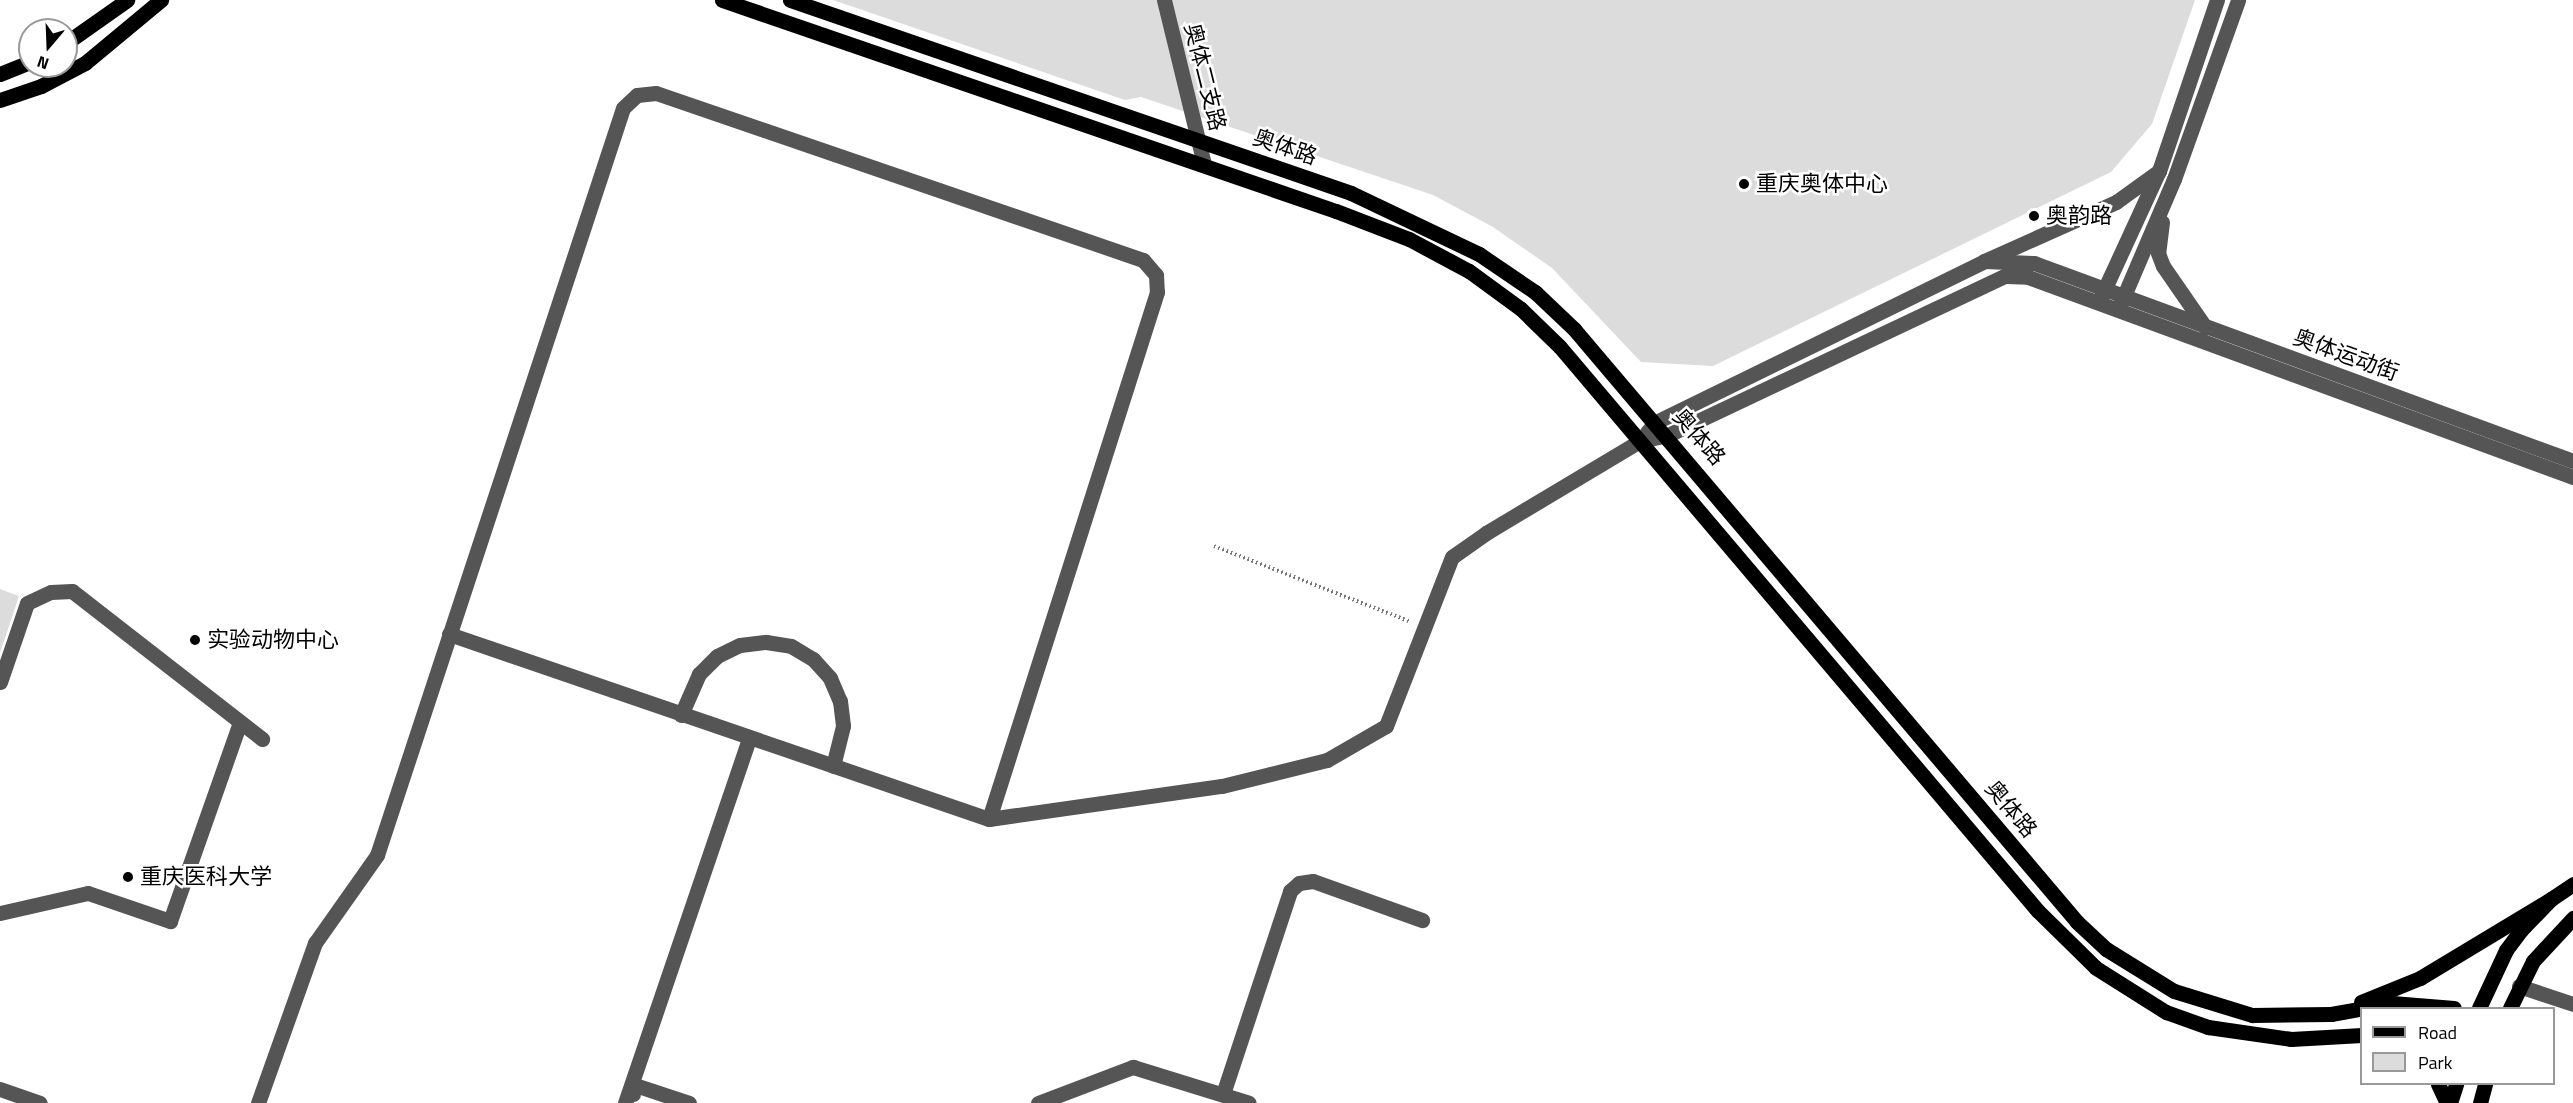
<!DOCTYPE html>
<meta charset="utf-8">
<style>
body{margin:0}
#map{position:relative;width:2573px;height:1103px;overflow:hidden;background:#fff;font-family:"Titillium Web","Noto Sans SC",sans-serif}
div>[style]{position:absolute}
.green>*{inset:0;background:#dcdcdc}
.path>*{height:4px;margin-top:-2px;transform-origin:0;background:repeating-linear-gradient(90deg,#777 0 1.5px,transparent 0 4.5px)}
.minor>*{height:15px;margin:-7.5px;padding:0 7.5px;transform-origin:7.5px;border-radius:7.5px;background:#555}
.major>*{height:15px;margin:-7.5px;padding:0 7.5px;transform-origin:7.5px;border-radius:7.5px;background:#000}
.dots>*{width:16px;height:16px;translate:-50% -50%;box-sizing:border-box;border:3px solid #fff;border-radius:50%}
span{translate:-50% -50%;white-space:nowrap;text-align:center;line-height:1.15;-webkit-text-stroke:5px #fff;paint-order:stroke}
.street-label{font-size:22px;color:#000}
.poi-label{font-size:22px;color:#000}
.left{translate:0 -50%;text-align:left}
.legend{position:absolute;left:2360px;top:1007px;width:195px;height:78px;box-sizing:border-box;background:#fff;border:2px solid #999;margin:0;padding:8px 10px;list-style:none;font-size:18px;color:#000}
.legend li{display:flex;align-items:center;gap:12px;height:30px}
.legend b{width:30px;border:2px solid #999}
.north{position:absolute;left:18px;top:18px;width:60px;height:60px;box-sizing:border-box;background:#fff;border:2px solid #999;border-radius:50%;rotate:199deg;font-size:16px;font-weight:700;line-height:24px;text-align:center;color:#000}
.north::after{content:'';display:block;margin:auto;width:21px;height:27px;background:#000;clip-path:polygon(50% 0,100% 100%,50% 72%,0 100%)}
</style>
<div id="map">
<div class="green">
<div style="clip-path:polygon(833px 0,2195px 0,2152px 124px,2111px 172px,1713px 366px,1641px 362px,1552px 268px,1493px 227px,1433px 195px,1141px 97px,1125px 100px)"></div>
<div style="clip-path:polygon(0 589px,19px 596px,0 653px)"></div>
</div>
<div class="path">
<div style="left:1214px;top:546px;width:211px;rotate:21.1deg"></div>
</div>
<div class="minor">
<div style="left:1164px;top:0;width:169px;rotate:76.3deg"></div>
<div style="left:2162px;top:222px;width:31px;rotate:97deg"></div>
<div style="left:2158px;top:253px;width:14px;rotate:69deg"></div>
<div style="left:2163px;top:266px;width:75px;rotate:55.3deg"></div>
<div style="left:1984px;top:261px;width:50px;rotate:2.3deg"></div>
<div style="left:2034px;top:263px;width:574px;rotate:20.17deg"></div>
<div style="left:2100px;top:299px;width:141px;rotate:-65.3deg"></div>
<div style="left:2159px;top:171px;width:181px;rotate:-71.3deg"></div>
<div style="left:2120px;top:305px;width:137px;rotate:-66.8deg"></div>
<div style="left:2174px;top:179px;width:190px;rotate:-70.3deg"></div>
<div style="left:1647px;top:432px;width:13px;rotate:-48deg"></div>
<div style="left:1656px;top:422px;width:365px;rotate:-26.1deg"></div>
<div style="left:1984px;top:261px;width:145px;rotate:-24.1deg"></div>
<div style="left:2116px;top:202px;width:53px;rotate:-35.8deg"></div>
<div style="left:449px;top:634px;width:571px;rotate:18.91deg"></div>
<div style="left:989px;top:819px;width:235px;rotate:-8.1deg"></div>
<div style="left:1222px;top:786px;width:108px;rotate:-13.9deg"></div>
<div style="left:1327px;top:760px;width:68px;rotate:-30deg"></div>
<div style="left:1386px;top:726px;width:181px;rotate:-68.7deg"></div>
<div style="left:1452px;top:557px;width:42px;rotate:-35.2deg"></div>
<div style="left:1486px;top:533px;width:179px;rotate:-30.9deg"></div>
<div style="left:1640px;top:441px;width:29px;rotate:-12deg"></div>
<div style="left:1668px;top:435px;width:373px;rotate:-25.3deg"></div>
<div style="left:2005px;top:276px;width:23px;rotate:2deg"></div>
<div style="left:2028px;top:277px;width:581px;rotate:20.15deg"></div>
<div style="left:0;top:682px;width:83px;rotate:-71.1deg"></div>
<div style="left:27px;top:603px;width:26px;rotate:-25deg"></div>
<div style="left:51px;top:592px;width:21px;rotate:-3deg"></div>
<div style="left:72px;top:591px;width:241px;rotate:37.9deg"></div>
<div style="left:681px;top:715px;width:45px;rotate:-66.3deg"></div>
<div style="left:699px;top:674px;width:25px;rotate:-45deg"></div>
<div style="left:717px;top:656px;width:25px;rotate:-26deg"></div>
<div style="left:740px;top:645px;width:26px;rotate:-7deg"></div>
<div style="left:766px;top:642px;width:25px;rotate:9deg"></div>
<div style="left:791px;top:646px;width:26px;rotate:31deg"></div>
<div style="left:813px;top:659px;width:25px;rotate:48deg"></div>
<div style="left:830px;top:678px;width:25px;rotate:67deg"></div>
<div style="left:840px;top:701px;width:25px;rotate:83deg"></div>
<div style="left:843px;top:726px;width:41px;rotate:104deg"></div>
<div style="left:0;top:913px;width:90px;rotate:-12.8deg"></div>
<div style="left:88px;top:893px;width:87px;rotate:18.9deg"></div>
<div style="left:170px;top:921px;width:211px;rotate:-70.6deg"></div>
<div style="left:2519px;top:986px;width:57px;rotate:18.4deg"></div>
<div style="left:0;top:1089px;width:42px;rotate:19.3deg"></div>
<div style="left:633px;top:1094px;width:10px;rotate:-96deg"></div>
<div style="left:632px;top:1084px;width:60px;rotate:18.4deg"></div>
<div style="left:1223px;top:1094px;width:214px;rotate:-71.7deg"></div>
<div style="left:1290px;top:891px;width:12px;rotate:-42deg"></div>
<div style="left:1299px;top:883px;width:14px;rotate:-8deg"></div>
<div style="left:1313px;top:881px;width:116px;rotate:19.7deg"></div>
<div style="left:258px;top:1103px;width:170px;rotate:-70.4deg"></div>
<div style="left:315px;top:943px;width:108px;rotate:-54.8deg"></div>
<div style="left:377px;top:855px;width:786px;rotate:-71.77deg"></div>
<div style="left:623px;top:108px;width:19px;rotate:-43deg"></div>
<div style="left:637px;top:95px;width:19px;rotate:-6deg"></div>
<div style="left:656px;top:93px;width:515px;rotate:18.93deg"></div>
<div style="left:1143px;top:260px;width:20px;rotate:49deg"></div>
<div style="left:1156px;top:275px;width:17px;rotate:87deg"></div>
<div style="left:1157px;top:292px;width:553px;rotate:107.68deg"></div>
<div style="left:625px;top:1103px;width:385px;rotate:-71.2deg"></div>
<div style="left:1038px;top:1103px;width:102px;rotate:-20.8deg"></div>
<div style="left:1133px;top:1067px;width:121px;rotate:17.2deg"></div>
</div>
<div class="major">
<div style="left:722px;top:0;width:649px;rotate:18.97deg"></div>
<div style="left:1336px;top:211px;width:78px;rotate:21deg"></div>
<div style="left:1409px;top:239px;width:68px;rotate:28.1deg"></div>
<div style="left:1469px;top:271px;width:64px;rotate:36.2deg"></div>
<div style="left:1521px;top:309px;width:54px;rotate:44.3deg"></div>
<div style="left:1560px;top:347px;width:739px;rotate:49.72deg"></div>
<div style="left:2038px;top:911px;width:81px;rotate:44.5deg"></div>
<div style="left:2096px;top:968px;width:83px;rotate:32.2deg"></div>
<div style="left:2166px;top:1012px;width:45px;rotate:19.7deg"></div>
<div style="left:2208px;top:1027px;width:84px;rotate:8.2deg"></div>
<div style="left:2291px;top:1039px;width:71px;rotate:-3.2deg"></div>
<div style="left:790px;top:0;width:593px;rotate:18.98deg"></div>
<div style="left:1351px;top:193px;width:142px;rotate:25.5deg"></div>
<div style="left:1479px;top:254px;width:68px;rotate:34.2deg"></div>
<div style="left:1535px;top:292px;width:54px;rotate:43.5deg"></div>
<div style="left:1574px;top:329px;width:778px;rotate:49.69deg"></div>
<div style="left:2077px;top:922px;width:40px;rotate:43deg"></div>
<div style="left:2106px;top:949px;width:80px;rotate:31.7deg"></div>
<div style="left:2174px;top:991px;width:82px;rotate:17.1deg"></div>
<div style="left:2252px;top:1015px;width:79px;rotate:-0.7deg"></div>
<div style="left:2331px;top:1014px;width:62px;rotate:-10.2deg"></div>
<div style="left:2392px;top:1003px;width:62px;rotate:4.6deg"></div>
<div style="left:66px;top:43px;width:75px;rotate:-35.2deg"></div>
<div style="left:0;top:74px;width:32px;rotate:-22deg"></div>
<div style="left:0;top:100px;width:43px;rotate:-18.9deg"></div>
<div style="left:41px;top:86px;width:50px;rotate:-27.6deg"></div>
<div style="left:85px;top:63px;width:99px;rotate:-39.7deg"></div>
<div style="left:2361px;top:1002px;width:64px;rotate:-22.1deg"></div>
<div style="left:2420px;top:978px;width:153px;rotate:-31.1deg"></div>
<div style="left:2479px;top:1008px;width:64px;rotate:-65deg"></div>
<div style="left:2506px;top:950px;width:25px;rotate:-53deg"></div>
<div style="left:2521px;top:930px;width:43px;rotate:-45.9deg"></div>
<div style="left:2551px;top:899px;width:27px;rotate:-34deg"></div>
<div style="left:2510px;top:1008px;width:52px;rotate:-63.9deg"></div>
<div style="left:2533px;top:961px;width:59px;rotate:-47.1deg"></div>
<div style="left:2438px;top:1084px;width:21px;rotate:65deg"></div>
<div style="left:2450px;top:1103px;width:20px;rotate:-72deg"></div>
<div style="left:2480px;top:1103px;width:20px;rotate:-75deg"></div>
</div>
<div class="dots">
<div style="left:1744px;top:184px;background:#000"></div>
<div style="left:2034px;top:216px;background:#000"></div>
<div style="left:195px;top:640px;background:#000"></div>
<div style="left:128px;top:877px;background:#000"></div>
</div>
<div class="street-label">
<span style="left:1205px;top:77px;rotate:76deg">奥体二支路</span>
<span style="left:1285px;top:147px;rotate:19deg">奥体路</span>
<span style="left:2346px;top:355px;rotate:20deg">奥体运动街</span>
<span style="left:1699px;top:437px;rotate:49deg">奥体路</span>
<span style="left:2011px;top:809px;rotate:50deg">奥体路</span>
</div>
<div class="poi-label">
<span class="left" style="left:1756px;top:184px">重庆奥体中心</span>
<span class="left" style="left:2046px;top:216px">奥韵路</span>
<span class="left" style="left:207px;top:640px">实验动物中心</span>
<span class="left" style="left:140px;top:877px">重庆医科大学</span>
</div>
<ul class="legend">
<li><b style="height:8px;background:#000"></b>Road</li>
<li><b style="height:16px;background:#dcdcdc"></b>Park</li>
</ul>
<div class="north">N</div>
</div>
